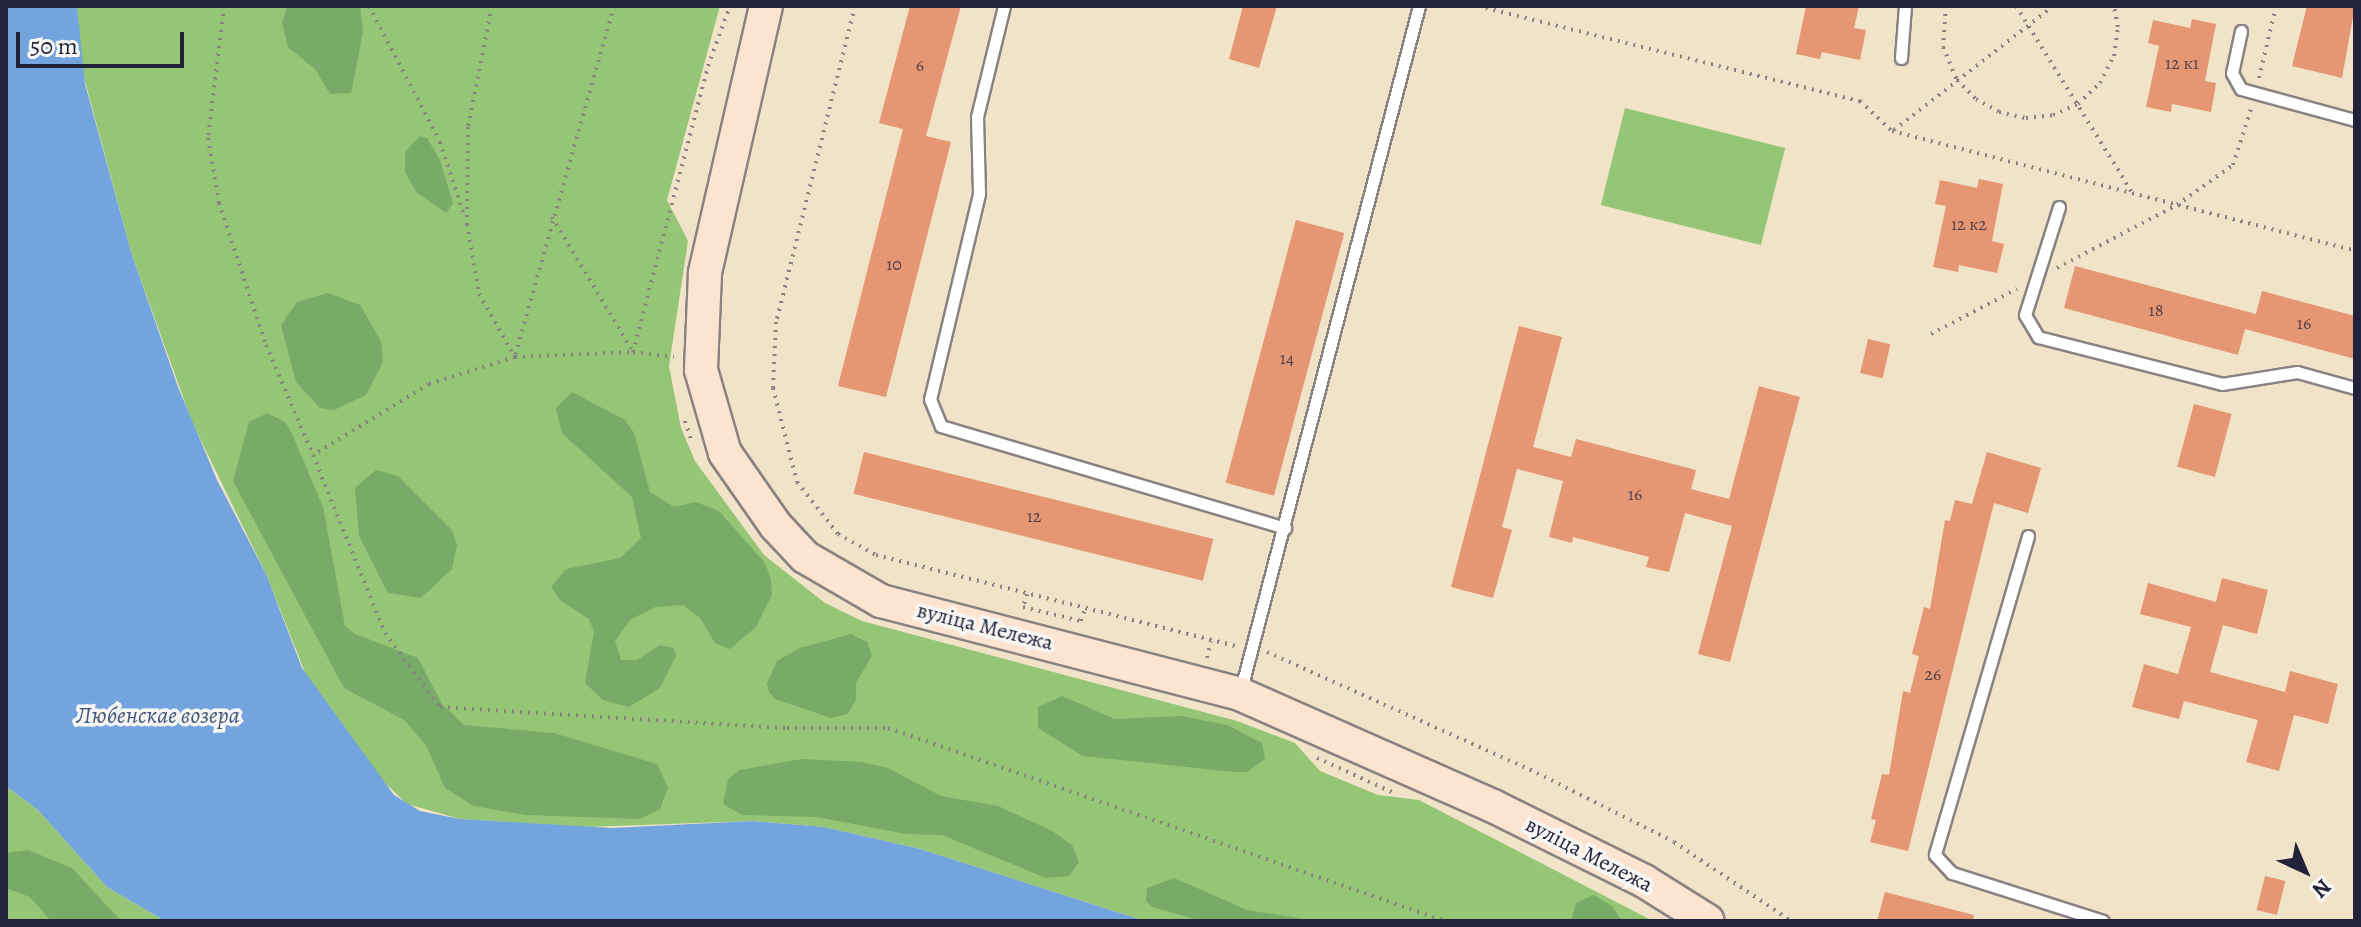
<!DOCTYPE html>
<meta charset="utf-8">
<style>
body{margin:0}
#map{position:relative;width:2361px;height:927px;overflow:hidden;background:#f0e3c8;font-family:Alegreya,serif}
div>[style]{position:absolute}
.green>*{inset:0;background:#94c676;transform-origin:0 0}
.forest>*{inset:0;background:#77ab67}
.water>*{inset:0;background:#74a4de}
.building>*{inset:0;background:#e59773;transform-origin:0 0}
.path>*{height:4px;margin-top:-2px;transform-origin:0;background:repeating-linear-gradient(90deg,#898282 0 2px,transparent 0 8px)}
.roads{filter:drop-shadow(2px 0 #898282) drop-shadow(-2px 0 #898282) drop-shadow(0 2px #898282) drop-shadow(0 -2px #898282)}
.service>*{height:11px;margin:-5.5px;padding:0 5.5px;transform-origin:5.5px;border-radius:5.5px;background:#fff}
.secondary>*{height:32px;margin:-16px;padding:0 16px;transform-origin:16px;border-radius:16px;background:#fde4d1}
span{translate:-50% -50%;white-space:nowrap;text-align:center;line-height:1.15;-webkit-text-stroke:7px #f6f6f2;paint-order:stroke}
.number-label{font-size:18px;color:#533f49}
.number-label span{-webkit-text-stroke-width:0}
.street-label{font-size:22px;color:#22223b}
.water-label{font-size:24px;color:#43567c;font-style:italic}
.frame{position:absolute;inset:0;border:8px solid #22223b;pointer-events:none}
.north{position:absolute;left:2265px;top:831px;width:80px;height:80px;-webkit-text-stroke:6px #f6f6f2;paint-order:stroke;rotate:136deg;font-size:22px;font-weight:700;line-height:32px;text-align:center;color:#22223b}
.north::after{content:'';display:block;margin:auto;width:28px;height:36px;background:#22223b;clip-path:polygon(50% 0,100% 100%,50% 72%,0 100%)}
.scale{position:absolute;left:16px;top:32px;width:168px;height:36px;box-sizing:border-box;border:4px solid #22223b;border-top:0;padding-left:10px;font-size:24px;line-height:28px;white-space:nowrap;color:#22223b;-webkit-text-stroke:6px #f6f6f2;paint-order:stroke}
</style>
<div id="map">
<div class="green">
<div style="clip-path:polygon(77px 6px,720px 6px,667px 200px,688px 241px,669px 366px,681px 428px,695px 461px,764px 555px,825px 603px,862px 621px,1237px 721px,1295px 743px,1320px 771px,1378px 795px,1419px 800px,1653px 921px,1145px 921px,920px 849px,824px 827px,753px 821px,586px 827px,460px 819px,407px 804px,384px 782px,308px 680px,266px 574px,192px 422px,132px 255px,79px 59px)"></div>
<div style="left:1625px;top:108px;width:165px;height:100px;rotate:14deg"></div>
<div style="clip-path:polygon(6px 786px,38px 810px,107px 887px,165px 921px,6px 921px)"></div>
</div>
<div class="forest">
<div style="clip-path:polygon(288px 6px,360px 7px,363px 32px,351px 93px,330px 94px,316px 70px,288px 47px,282px 22px)"></div>
<div style="clip-path:polygon(420px 136px,427px 138px,440px 160px,453px 203px,446px 213px,416px 192px,405px 172px,405px 152px)"></div>
<div style="clip-path:polygon(328px 293px,360px 305px,381px 341px,383px 362px,366px 395px,334px 410px,320px 408px,296px 382px,281px 325px,297px 302px)"></div>
<div style="clip-path:polygon(572px 392px,625px 420px,634px 433px,650px 492px,674px 507px,696px 502px,719px 511px,764px 562px,771px 579px,772px 595px,756px 627px,730px 649px,715px 643px,700px 618px,683px 605px,655px 607px,630px 620px,615px 641px,621px 660px,637px 660px,660px 645px,674px 648px,676px 656px,660px 688px,629px 707px,603px 700px,585px 683px,594px 632px,589px 619px,561px 601px,551px 587px,566px 569px,620px 558px,641px 538px,632px 497px,562px 433px,556px 408px)"></div>
<div style="clip-path:polygon(267px 413px,285px 422px,292px 434px,323px 507px,345px 626px,355px 634px,418px 658px,442px 704px,464px 725px,554px 733px,657px 764px,668px 788px,660px 809px,640px 819px,525px 815px,474px 806px,445px 788px,426px 745px,404px 720px,344px 688px,233px 481px,249px 422px)"></div>
<div style="clip-path:polygon(376px 470px,398px 476px,452px 530px,457px 545px,452px 569px,421px 598px,388px 593px,359px 536px,355px 488px)"></div>
<div style="clip-path:polygon(851px 634px,867px 642px,872px 656px,856px 683px,856px 700px,848px 714px,831px 718px,775px 699px,769px 692px,767px 683px,777px 661px,800px 648px)"></div>
<div style="clip-path:polygon(1062px 696px,1115px 719px,1181px 716px,1227px 725px,1262px 743px,1265px 759px,1247px 772px,1235px 772px,1083px 756px,1038px 728px,1038px 707px)"></div>
<div style="clip-path:polygon(802px 759px,861px 762px,888px 768px,941px 796px,998px 806px,1052px 831px,1072px 845px,1079px 862px,1069px 876px,1046px 878px,942px 835px,906px 834px,817px 817px,742px 815px,723px 804px,728px 779px,739px 770px)"></div>
<div style="clip-path:polygon(28px 850px,72px 868px,121px 921px,51px 921px,30px 897px,6px 888px,6px 853px)"></div>
<div style="clip-path:polygon(1174px 878px,1247px 910px,1317px 921px,1202px 921px,1152px 907px,1146px 901px,1147px 888px)"></div>
<div style="clip-path:polygon(1594px 895px,1612px 906px,1622px 921px,1571px 921px,1576px 903px)"></div>
</div>
<div class="water">
<div style="clip-path:polygon(6px 6px,77px 6px,85px 84px,132px 255px,178px 387px,217px 480px,266px 574px,302px 668px,394px 795px,420px 811px,460px 819px,612px 828px,753px 821px,824px 827px,920px 849px,1145px 921px,165px 921px,107px 887px,38px 810px,6px 786px)"></div>
</div>
<div class="building">
<div style="clip-path:polygon(910px 6px,961px 6px,926px 136px,951px 142px,886px 397px,838px 386px,903px 129px,879px 123px)"></div>
<div style="clip-path:polygon(1243px 6px,1277px 6px,1259px 68px,1229px 59px)"></div>
<div style="clip-path:polygon(1806px 6px,1859px 6px,1854px 28px,1866px 30px,1860px 60px,1822px 52px,1820px 59px,1796px 54px)"></div>
<div style="clip-path:polygon(2307px 6px,2355px 6px,2342px 78px,2292px 66px)"></div>
<div style="clip-path:polygon(2192px 19px,2216px 24px,2205px 81px,2216px 83px,2211px 112px,2172px 104px,2171px 112px,2146px 107px,2159px 46px,2148px 43px,2153px 20px,2190px 28px)"></div>
<div style="clip-path:polygon(1979px 179px,2003px 184px,1992px 241px,2004px 244px,1997px 273px,1959px 265px,1958px 272px,1933px 267px,1946px 206px,1935px 204px,1940px 180px,1977px 188px)"></div>
<div style="left:1296px;top:220px;width:50px;height:272px;rotate:15deg"></div>
<div style="clip-path:polygon(2075px 266px,2256px 314px,2262px 291px,2355px 316px,2355px 359px,2245px 329px,2238px 355px,2064px 308px)"></div>
<div style="clip-path:polygon(1519px 326px,1562px 337px,1533px 447px,1571px 457px,1576px 439px,1696px 470px,1691px 489px,1729px 499px,1759px 386px,1800px 397px,1730px 662px,1698px 654px,1732px 526px,1685px 513px,1669px 572px,1646px 567px,1649px 557px,1573px 537px,1572px 543px,1549px 537px,1563px 481px,1517px 469px,1502px 527px,1512px 530px,1493px 598px,1451px 587px)"></div>
<div style="left:1868px;top:339px;width:23px;height:35px;rotate:13deg"></div>
<div style="left:2194px;top:404px;width:39px;height:65px;rotate:15deg"></div>
<div style="left:864px;top:452px;width:360px;height:43px;rotate:14deg"></div>
<div style="clip-path:polygon(1987px 452px,2041px 468px,2028px 513px,1994px 503px,1908px 851px,1870px 842px,1876px 820px,1871px 819px,1882px 774px,1889px 775px,1903px 691px,1910px 693px,1919px 656px,1912px 654px,1924px 607px,1930px 609px,1945px 520px,1950px 521px,1955px 500px,1972px 504px)"></div>
<div style="clip-path:polygon(2222px 578px,2268px 590px,2257px 634px,2223px 625px,2210px 672px,2285px 692px,2290px 671px,2338px 684px,2328px 724px,2294px 715px,2279px 771px,2246px 762px,2258px 720px,2184px 701px,2179px 719px,2132px 707px,2144px 664px,2178px 674px,2191px 627px,2140px 614px,2148px 583px,2216px 602px)"></div>
<div style="left:2265px;top:876px;width:21px;height:35px;rotate:14deg"></div>
<div style="clip-path:polygon(1885px 892px,1974px 915px,1973px 921px,1877px 921px)"></div>
</div>
<div class="path">
<div style="left:224px;top:6px;width:133px;rotate:96.9deg"></div>
<div style="left:208px;top:138px;width:66px;rotate:80.4deg"></div>
<div style="left:219px;top:203px;width:150px;rotate:71.7deg"></div>
<div style="left:266px;top:345px;width:120px;rotate:66.9deg"></div>
<div style="left:369px;top:6px;width:153px;rotate:62.4deg"></div>
<div style="left:440px;top:142px;width:80px;rotate:71.8deg"></div>
<div style="left:492px;top:6px;width:123px;rotate:101.2deg"></div>
<div style="left:468px;top:127px;width:97px;rotate:90.6deg"></div>
<div style="left:467px;top:224px;width:71px;rotate:80.3deg"></div>
<div style="left:479px;top:294px;width:73px;rotate:60.3deg"></div>
<div style="left:515px;top:357px;width:118px;rotate:-2.4deg"></div>
<div style="left:633px;top:352px;width:41px;rotate:7deg"></div>
<div style="left:614px;top:6px;width:365px;rotate:105.8deg"></div>
<div style="left:515px;top:357px;width:90px;rotate:162.6deg"></div>
<div style="left:429px;top:384px;width:136px;rotate:148.5deg"></div>
<div style="left:313px;top:455px;width:192px;rotate:68deg"></div>
<div style="left:385px;top:633px;width:92px;rotate:53.4deg"></div>
<div style="left:440px;top:707px;width:348px;rotate:3.5deg"></div>
<div style="left:787px;top:728px;width:101px"></div>
<div style="left:888px;top:728px;width:589px;rotate:19.11deg"></div>
<div style="left:855px;top:6px;width:326px;rotate:104deg"></div>
<div style="left:776px;top:322px;width:66px;rotate:92.6deg"></div>
<div style="left:773px;top:388px;width:97px;rotate:75.7deg"></div>
<div style="left:797px;top:482px;width:66px;rotate:51.7deg"></div>
<div style="left:838px;top:534px;width:43px;rotate:28.9deg"></div>
<div style="left:876px;top:555px;width:370px;rotate:14.2deg"></div>
<div style="left:1478px;top:6px;width:394px;rotate:14deg"></div>
<div style="left:1860px;top:101px;width:44px;rotate:43.2deg"></div>
<div style="left:1892px;top:131px;width:478px;rotate:14.5deg"></div>
<div style="left:1946px;top:6px;width:41px;rotate:94.2deg"></div>
<div style="left:1943px;top:47px;width:36px;rotate:67deg"></div>
<div style="left:1957px;top:80px;width:27px;rotate:45deg"></div>
<div style="left:1976px;top:99px;width:26px;rotate:29deg"></div>
<div style="left:1999px;top:112px;width:28px;rotate:13deg"></div>
<div style="left:2026px;top:118px;width:27px;rotate:-6deg"></div>
<div style="left:2053px;top:115px;width:27px;rotate:-24deg"></div>
<div style="left:2078px;top:104px;width:30px;rotate:-44deg"></div>
<div style="left:2100px;top:83px;width:30px;rotate:-63deg"></div>
<div style="left:2114px;top:56px;width:29px;rotate:-82deg"></div>
<div style="left:2118px;top:27px;width:21px;rotate:-101deg"></div>
<div style="left:2016px;top:6px;width:219px;rotate:58.1deg"></div>
<div style="left:2259px;top:78px;width:74px;rotate:-76.7deg"></div>
<div style="left:1894px;top:130px;width:202px;rotate:-37.9deg"></div>
<div style="left:552px;top:217px;width:157px;rotate:59deg"></div>
<div style="left:2057px;top:268px;width:136px;rotate:-27.7deg"></div>
<div style="left:2177px;top:205px;width:69px;rotate:-35.5deg"></div>
<div style="left:2233px;top:165px;width:59px;rotate:-72.2deg"></div>
<div style="left:1931px;top:334px;width:97px;rotate:-27.6deg"></div>
<div style="left:633px;top:352px;width:296px;rotate:-75.3deg"></div>
<div style="left:708px;top:66px;width:64px;rotate:-69.9deg"></div>
<div style="left:685px;top:421px;width:23px;rotate:72deg"></div>
<div style="left:1027px;top:594px;width:14px;rotate:107deg"></div>
<div style="left:1023px;top:607px;width:60px;rotate:13.6deg"></div>
<div style="left:1081px;top:621px;width:13px;rotate:-72deg"></div>
<div style="left:1267px;top:652px;width:296px;rotate:24.1deg"></div>
<div style="left:1537px;top:773px;width:153px;rotate:26.7deg"></div>
<div style="left:1674px;top:842px;width:141px;rotate:34deg"></div>
<div style="left:1207px;top:658px;width:17px;rotate:-77deg"></div>
<div style="left:1317px;top:758px;width:82px;rotate:24.4deg"></div>
</div>
<div class="roads">
<div class="service">
<div style="left:1004px;top:6px;width:114px;rotate:103.7deg"></div>
<div style="left:977px;top:117px;width:77px;rotate:88.5deg"></div>
<div style="left:979px;top:194px;width:211px;rotate:103.4deg"></div>
<div style="left:930px;top:399px;width:29px;rotate:68deg"></div>
<div style="left:941px;top:426px;width:359px;rotate:16.5deg"></div>
<div style="left:2241px;top:31px;width:43px;rotate:102.1deg"></div>
<div style="left:2232px;top:73px;width:18px;rotate:61deg"></div>
<div style="left:2241px;top:89px;width:118px;rotate:15.2deg"></div>
<div style="left:1901px;top:58px;width:52px;rotate:-85.6deg"></div>
<div style="left:2059px;top:207px;width:113px;rotate:107.5deg"></div>
<div style="left:2025px;top:315px;width:26px;rotate:59deg"></div>
<div style="left:2038px;top:337px;width:190px;rotate:14.3deg"></div>
<div style="left:2222px;top:384px;width:76px;rotate:-9.1deg"></div>
<div style="left:2297px;top:372px;width:60px;rotate:15.4deg"></div>
<div style="left:2028px;top:536px;width:332px;rotate:106.3deg"></div>
<div style="left:1935px;top:855px;width:25px;rotate:47deg"></div>
<div style="left:1952px;top:873px;width:158px;rotate:17.6deg"></div>
<div style="left:1240px;top:693px;width:710px;rotate:-75.4deg"></div>
</div>
<div class="secondary">
<div style="left:766px;top:6px;width:274px;rotate:102.9deg"></div>
<div style="left:705px;top:273px;width:97px;rotate:92.4deg"></div>
<div style="left:701px;top:370px;width:86px;rotate:73.9deg"></div>
<div style="left:725px;top:453px;width:89px;rotate:55.1deg"></div>
<div style="left:776px;top:526px;width:42px;rotate:46.9deg"></div>
<div style="left:805px;top:557px;width:88px;rotate:30.1deg"></div>
<div style="left:881px;top:601px;width:371px;rotate:14.5deg"></div>
<div style="left:1240px;top:694px;width:277px;rotate:23.9deg"></div>
<div style="left:1493px;top:806px;width:169px;rotate:26.4deg"></div>
<div style="left:1644px;top:881px;width:75px;rotate:32deg"></div>
</div>
</div>
<div class="number-label">
<span style="left:2182px;top:63px">12 к1</span>
<span style="left:920px;top:65px">6</span>
<span style="left:1969px;top:224px">12 к2</span>
<span style="left:894px;top:264px">10</span>
<span style="left:2156px;top:310px">18</span>
<span style="left:2304px;top:323px">16</span>
<span style="left:1287px;top:358px">14</span>
<span style="left:1635px;top:494px">16</span>
<span style="left:1034px;top:516px">12</span>
<span style="left:1933px;top:674px">26</span>
</div>
<div class="street-label">
<span style="left:985px;top:627px;rotate:14deg">вуліца Мележа</span>
<span style="left:1589px;top:855px;rotate:27deg">вуліца Мележа</span>
</div>
<div class="water-label">
<span style="left:158px;top:716px">Любенскае возера</span>
</div>
<div class="frame"></div>
<div class="north">N</div>
<div class="scale">50 m</div>
</div>
